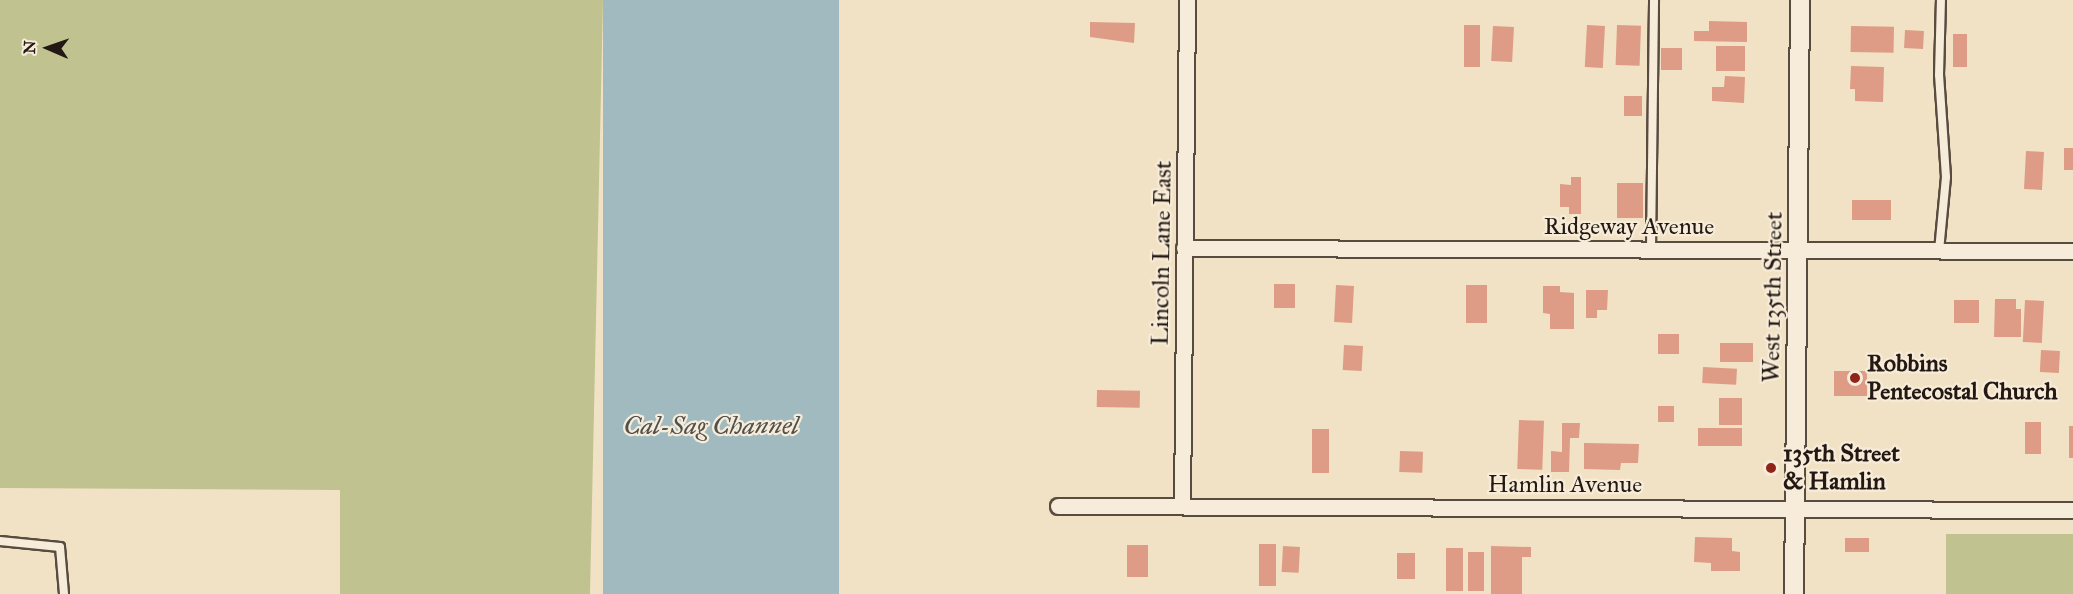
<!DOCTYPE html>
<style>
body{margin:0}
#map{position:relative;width:2073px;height:594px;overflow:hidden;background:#f2e2c5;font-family:"IM FELL Great Primer",serif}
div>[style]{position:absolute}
.green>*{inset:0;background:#c0c290;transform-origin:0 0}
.water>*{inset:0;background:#a1bac0;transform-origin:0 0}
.building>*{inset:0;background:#de9b85;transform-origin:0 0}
.roads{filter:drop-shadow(2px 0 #584b3f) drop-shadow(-2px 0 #584b3f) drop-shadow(0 2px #584b3f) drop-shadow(0 -2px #584b3f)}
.service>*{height:8px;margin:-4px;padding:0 4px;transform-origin:4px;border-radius:4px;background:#f7ecd9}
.minor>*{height:15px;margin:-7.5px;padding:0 7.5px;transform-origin:7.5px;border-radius:7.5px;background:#f7ecd9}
.tertiary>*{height:18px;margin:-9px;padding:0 9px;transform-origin:9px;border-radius:9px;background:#f7ecd9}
.dots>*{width:16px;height:16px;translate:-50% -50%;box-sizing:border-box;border:3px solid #f7ecd9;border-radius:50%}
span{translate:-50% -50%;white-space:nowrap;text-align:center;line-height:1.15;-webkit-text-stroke:4.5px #f7ecd9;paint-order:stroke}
.street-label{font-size:24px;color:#241912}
.poi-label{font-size:24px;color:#241912;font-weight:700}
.left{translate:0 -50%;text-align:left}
.water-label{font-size:26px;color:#50514f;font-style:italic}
.north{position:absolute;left:18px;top:18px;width:60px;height:60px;-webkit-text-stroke:4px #f7ecd9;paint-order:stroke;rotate:272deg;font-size:16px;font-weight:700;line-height:24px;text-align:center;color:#241912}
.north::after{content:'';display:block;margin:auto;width:21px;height:27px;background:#241912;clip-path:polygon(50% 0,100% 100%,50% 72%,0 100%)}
</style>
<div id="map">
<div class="green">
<div style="clip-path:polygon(0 0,603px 0,590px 594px,340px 594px,340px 490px,0 488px)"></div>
<div style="left:1946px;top:534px;width:127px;height:60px"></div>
</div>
<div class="water">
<div style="left:603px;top:0;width:236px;height:594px"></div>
</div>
<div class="building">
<div style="clip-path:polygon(1709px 21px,1747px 22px,1747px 42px,1694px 41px,1694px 31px,1709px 31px)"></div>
<div style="clip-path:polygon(1090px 22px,1135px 23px,1134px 43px,1090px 37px)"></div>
<div style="left:1464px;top:25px;width:16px;height:42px"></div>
<div style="left:1587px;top:25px;width:18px;height:42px;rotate:3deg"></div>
<div style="left:1617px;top:25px;width:24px;height:40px;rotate:2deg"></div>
<div style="left:1493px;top:26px;width:21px;height:35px;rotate:3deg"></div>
<div style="left:1851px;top:26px;width:43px;height:26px;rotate:1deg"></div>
<div style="left:1905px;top:30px;width:19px;height:18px;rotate:3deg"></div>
<div style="left:1953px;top:34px;width:14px;height:33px"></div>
<div style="left:1716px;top:46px;width:29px;height:25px"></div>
<div style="left:1661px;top:48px;width:21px;height:22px"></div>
<div style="clip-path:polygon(1851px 66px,1884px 67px,1883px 102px,1855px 101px,1855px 89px,1850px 89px)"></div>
<div style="clip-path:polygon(1725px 76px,1745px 77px,1744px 103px,1712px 101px,1712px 87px,1724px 87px)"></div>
<div style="left:1624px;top:96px;width:18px;height:20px"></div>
<div style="left:2064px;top:148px;width:9px;height:22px"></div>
<div style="left:2026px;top:151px;width:18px;height:38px;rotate:3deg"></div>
<div style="clip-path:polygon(1571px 177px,1581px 177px,1581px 214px,1569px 214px,1569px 207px,1560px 207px,1560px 184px,1571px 185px)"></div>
<div style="left:1617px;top:183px;width:26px;height:35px"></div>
<div style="left:1852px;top:200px;width:39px;height:20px"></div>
<div style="left:1274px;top:284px;width:21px;height:24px"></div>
<div style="left:1336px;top:285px;width:18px;height:37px;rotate:3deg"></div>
<div style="left:1466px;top:285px;width:21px;height:38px"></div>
<div style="clip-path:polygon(1543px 286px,1560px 286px,1560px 292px,1574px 293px,1574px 329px,1550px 329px,1550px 314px,1543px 313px)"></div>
<div style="clip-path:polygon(1586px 290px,1608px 290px,1607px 310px,1597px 310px,1597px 318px,1586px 318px)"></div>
<div style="clip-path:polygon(1995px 299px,2016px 299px,2016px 309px,2021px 309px,2021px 337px,1994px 337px)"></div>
<div style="left:1954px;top:300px;width:25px;height:23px"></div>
<div style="left:2025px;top:300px;width:19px;height:42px;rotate:3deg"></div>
<div style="left:1658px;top:334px;width:21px;height:20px"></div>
<div style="left:1720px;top:343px;width:33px;height:19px"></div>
<div style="left:1344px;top:345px;width:19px;height:25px;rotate:3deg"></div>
<div style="left:2041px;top:350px;width:19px;height:22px;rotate:3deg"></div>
<div style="left:1703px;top:367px;width:34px;height:16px;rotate:3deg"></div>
<div style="left:1834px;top:371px;width:33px;height:25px"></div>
<div style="left:1097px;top:390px;width:43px;height:17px;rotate:1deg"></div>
<div style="left:1719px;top:398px;width:23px;height:27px"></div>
<div style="left:1658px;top:406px;width:16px;height:16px"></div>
<div style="left:1519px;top:420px;width:25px;height:49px;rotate:2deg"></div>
<div style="left:2025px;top:422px;width:16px;height:32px"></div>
<div style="clip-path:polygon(1562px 423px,1580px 423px,1579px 438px,1570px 438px,1569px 472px,1551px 472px,1551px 451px,1562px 452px)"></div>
<div style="left:2069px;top:426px;width:4px;height:32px"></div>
<div style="left:1698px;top:428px;width:44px;height:18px"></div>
<div style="left:1312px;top:429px;width:17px;height:44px"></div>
<div style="clip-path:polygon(1584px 443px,1639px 444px,1638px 463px,1621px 463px,1620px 470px,1584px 469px)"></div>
<div style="left:1400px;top:451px;width:23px;height:21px;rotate:2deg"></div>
<div style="clip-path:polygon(1695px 537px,1732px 538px,1732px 551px,1740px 552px,1740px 571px,1711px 571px,1711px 563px,1694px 562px)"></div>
<div style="left:1845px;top:538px;width:24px;height:14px"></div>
<div style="left:1259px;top:544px;width:17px;height:42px"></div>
<div style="left:1127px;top:545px;width:21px;height:32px"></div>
<div style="left:1283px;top:546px;width:17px;height:26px;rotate:3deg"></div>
<div style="clip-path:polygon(1491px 546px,1531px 547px,1531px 557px,1522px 557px,1522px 594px,1491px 594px)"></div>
<div style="left:1446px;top:548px;width:17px;height:43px"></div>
<div style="left:1468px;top:552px;width:16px;height:39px"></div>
<div style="left:1397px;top:553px;width:18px;height:26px"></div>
</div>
<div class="roads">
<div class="service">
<div style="left:1651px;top:249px;width:249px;rotate:-89.3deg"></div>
<div style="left:1939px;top:251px;width:74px;rotate:-84.6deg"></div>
<div style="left:1946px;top:177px;width:102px;rotate:-93.9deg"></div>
<div style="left:1939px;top:75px;width:75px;rotate:-88.5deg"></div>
<div style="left:0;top:541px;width:60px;rotate:5.7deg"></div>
<div style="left:60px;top:547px;width:47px;rotate:85.1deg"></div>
</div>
<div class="minor">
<div style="left:1184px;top:248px;width:889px;rotate:0.19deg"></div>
<div style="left:1058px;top:506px;width:1015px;rotate:0.23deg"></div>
<div style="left:1182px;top:506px;width:506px;rotate:-89.43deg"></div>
</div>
<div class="tertiary">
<div style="left:1794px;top:594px;width:594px;rotate:-89.42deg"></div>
</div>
</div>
<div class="dots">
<div style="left:1855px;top:378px;background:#8f2418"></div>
<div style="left:1771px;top:468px;background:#8f2418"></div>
</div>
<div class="street-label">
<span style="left:1629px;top:227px">Ridgeway Avenue</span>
<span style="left:1162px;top:253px;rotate:-89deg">Lincoln Lane East</span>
<span style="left:1773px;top:297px;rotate:-89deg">West 135th Street</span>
<span style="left:1565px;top:485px">Hamlin Avenue</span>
</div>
<div class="poi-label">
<span class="left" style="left:1867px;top:378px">Robbins<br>Pentecostal Church</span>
<span class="left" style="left:1783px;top:468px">135th Street<br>&amp; Hamlin</span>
</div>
<div class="water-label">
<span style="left:711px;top:426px">Cal-Sag Channel</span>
</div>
<div class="north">N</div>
</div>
